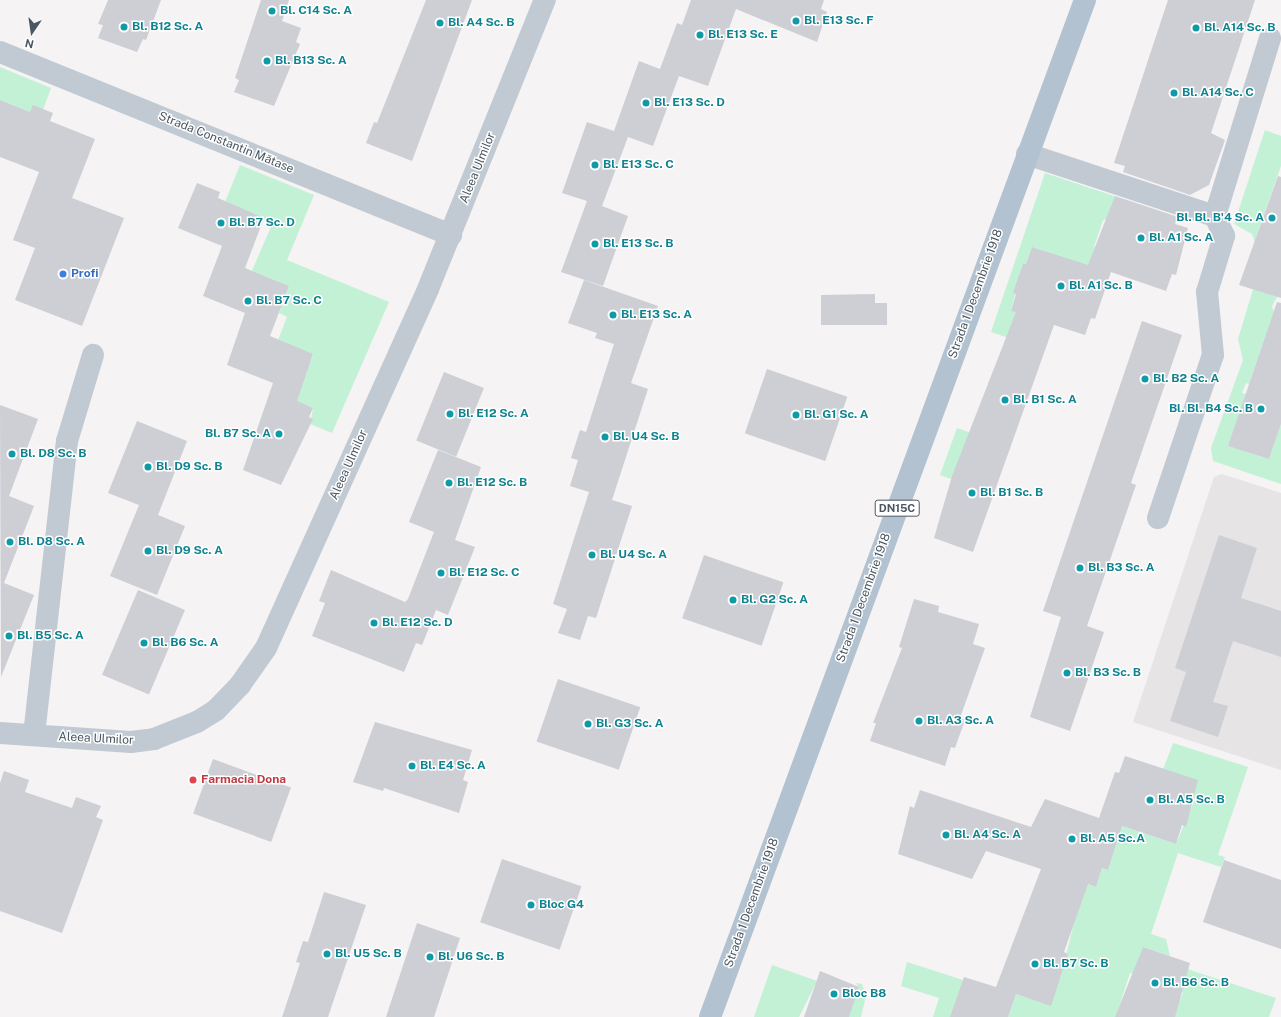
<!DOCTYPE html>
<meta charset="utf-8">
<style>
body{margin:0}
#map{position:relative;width:1281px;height:1017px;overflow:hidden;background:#f5f3f3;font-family:"Public Sans",sans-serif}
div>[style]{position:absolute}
.education>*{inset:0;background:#e6e4e5}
.green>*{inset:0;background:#c3f1d5}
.building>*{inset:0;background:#cdcfd5;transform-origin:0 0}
.minor>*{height:22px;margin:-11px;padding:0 11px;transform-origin:11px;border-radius:11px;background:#c1cad2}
.major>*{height:22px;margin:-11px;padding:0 11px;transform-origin:11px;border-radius:11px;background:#b3c2d1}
.dots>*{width:11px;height:11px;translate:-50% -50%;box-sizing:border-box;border:2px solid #fff;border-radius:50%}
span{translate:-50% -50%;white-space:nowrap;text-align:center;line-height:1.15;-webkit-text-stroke:3px #fff;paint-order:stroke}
.shield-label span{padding:1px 3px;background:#fff;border:1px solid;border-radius:3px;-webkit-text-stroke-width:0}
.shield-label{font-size:11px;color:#4a5661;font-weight:700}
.culture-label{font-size:12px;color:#0d838f;font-weight:700}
.left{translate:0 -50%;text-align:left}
.right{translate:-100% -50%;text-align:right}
.street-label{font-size:12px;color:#4a5661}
.shop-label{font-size:12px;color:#366cbe;font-weight:700}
.health-label{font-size:12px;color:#be3a42;font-weight:700}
.north{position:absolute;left:12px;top:12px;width:40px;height:40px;-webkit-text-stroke:3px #fff;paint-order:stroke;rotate:193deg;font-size:11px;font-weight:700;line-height:16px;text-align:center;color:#4a5661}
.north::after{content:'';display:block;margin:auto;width:14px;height:18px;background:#4a5661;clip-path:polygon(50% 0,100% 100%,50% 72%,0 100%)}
</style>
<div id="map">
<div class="education">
<div style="clip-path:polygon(1222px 474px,1281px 493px,1281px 770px,1133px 722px,1214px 477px)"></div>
</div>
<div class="green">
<div style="clip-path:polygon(0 67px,51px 88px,43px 110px,30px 112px,0 100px)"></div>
<div style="clip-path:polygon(1265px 130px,1281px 136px,1281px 166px,1256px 237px,1281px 290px,1272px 306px,1274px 312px,1249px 384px,1246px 383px,1242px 393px,1246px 394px,1229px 446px,1269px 459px,1281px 424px,1281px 484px,1213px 461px,1211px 448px,1243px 360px,1238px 339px,1254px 286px,1257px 248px,1252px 234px,1234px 224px)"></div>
<div style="clip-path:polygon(240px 165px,314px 195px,287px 260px,389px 302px,332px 433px,310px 424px,313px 408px,295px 401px,313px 355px,278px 340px,287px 317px,279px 313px,289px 286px,252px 271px,273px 222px,225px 202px)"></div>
<div style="clip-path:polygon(1045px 173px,1156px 210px,1103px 220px,1094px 247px,1098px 249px,1092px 267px,1032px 247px,1026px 264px,1023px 264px,1011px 310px,1033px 318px,1035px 347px,991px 332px)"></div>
<div style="clip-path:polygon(957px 428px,971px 433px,951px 479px,940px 475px)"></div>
<div style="clip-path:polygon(1173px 743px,1248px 767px,1218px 855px,1225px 857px,1221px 867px,1178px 853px,1151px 934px,1166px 939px,1170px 956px,1143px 947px,1134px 974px,1130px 973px,1118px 1010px,1121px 1011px,1119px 1017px,1008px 1017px,1016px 994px,1046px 1004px,1061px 976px,1074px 923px,1048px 914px,1075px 880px,1096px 887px,1102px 868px,1108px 870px,1120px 832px,1116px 831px,1119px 825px,1176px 844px,1195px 799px,1163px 770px)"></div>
<div style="clip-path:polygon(907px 962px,963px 980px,956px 1017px,933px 1017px,939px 998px,901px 986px)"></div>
<div style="clip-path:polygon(772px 965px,817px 981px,799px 1017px,754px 1017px)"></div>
<div style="clip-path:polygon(1187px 969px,1276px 998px,1269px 1017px,1171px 1017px,1183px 993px,1180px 991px)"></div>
<div style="clip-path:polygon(856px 983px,862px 984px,866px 996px,861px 1017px,846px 1017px,859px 988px)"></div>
</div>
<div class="building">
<div style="clip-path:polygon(108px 0,161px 0,146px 40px,143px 39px,137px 52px,98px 38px,103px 25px,98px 24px)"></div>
<div style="clip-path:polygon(261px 0,289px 0,282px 21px,301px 28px,296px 42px,300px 44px,274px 106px,234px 92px,239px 80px,235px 78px)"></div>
<div style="clip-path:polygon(426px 0,472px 0,412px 161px,366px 143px,374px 122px,377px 123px)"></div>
<div style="clip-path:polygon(691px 0,824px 0,821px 9px,827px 12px,817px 42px,736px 9px,708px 86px,679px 76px,653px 146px,628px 137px,602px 206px,628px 216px,603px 286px,561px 272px,587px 201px,562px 193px,587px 122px,614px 131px,639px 61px,660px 69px,677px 23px,682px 25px)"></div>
<div style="clip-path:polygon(1168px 0,1255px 0,1211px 133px,1225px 140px,1209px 185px,1190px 195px,1123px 172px,1125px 166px,1114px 163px)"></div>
<div style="clip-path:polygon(0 100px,30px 112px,33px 105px,53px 113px,50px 121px,95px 139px,72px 198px,124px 218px,82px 326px,15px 300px,35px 248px,13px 240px,39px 172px,0 157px)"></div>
<div style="clip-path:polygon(1278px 176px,1281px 177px,1281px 298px,1239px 285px)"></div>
<div style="clip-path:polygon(197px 183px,220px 192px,218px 198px,264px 218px,245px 268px,289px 286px,270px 336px,313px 354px,297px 401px,313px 408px,309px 417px,313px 419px,281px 485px,243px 470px,273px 383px,227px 365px,245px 313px,203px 296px,222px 246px,178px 228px)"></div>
<div style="clip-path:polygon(1115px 196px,1178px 217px,1175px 224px,1188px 228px,1176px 275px,1172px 274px,1166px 291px,1111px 272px,1095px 319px,1091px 318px,1085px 335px,1054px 325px,973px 552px,934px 538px,952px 476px,1016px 312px,1011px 311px,1016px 294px,1013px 293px,1023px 264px,1026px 264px,1032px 247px,1088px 265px)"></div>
<div style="clip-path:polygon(584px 280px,658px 306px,631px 383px,648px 389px,612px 500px,632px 506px,596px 618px,588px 616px,580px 640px,558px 633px,567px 609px,553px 604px,589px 492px,570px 486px,578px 460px,571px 458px,580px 430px,586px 432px,614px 344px,595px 338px,597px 333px,568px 323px)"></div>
<div style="clip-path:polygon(875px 294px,875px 303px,887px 303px,887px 325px,821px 325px,821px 295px)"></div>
<div style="clip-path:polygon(1277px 302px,1281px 303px,1281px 424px,1269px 459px,1228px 446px)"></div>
<div style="clip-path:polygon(1142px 321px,1182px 335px,1131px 483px,1136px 485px,1087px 626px,1104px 632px,1070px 731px,1030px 717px,1061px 617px,1043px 611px)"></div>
<div style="left:767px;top:369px;width:85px;height:68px;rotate:19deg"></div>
<div style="left:444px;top:372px;width:43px;height:74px;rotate:22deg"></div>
<div style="clip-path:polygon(0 405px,38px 419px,9px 496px,34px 506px,4px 583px,34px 595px,1px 677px)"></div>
<div style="clip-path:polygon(137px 421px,187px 441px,158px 515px,185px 526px,157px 595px,110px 576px,139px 505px,108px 493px)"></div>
<div style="clip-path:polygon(438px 450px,481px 467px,455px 540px,475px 547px,448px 615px,436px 610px,422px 645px,416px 643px,404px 672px,312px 636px,325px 603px,319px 601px,331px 570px,405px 602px,408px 599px,434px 532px,409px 522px)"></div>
<div style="clip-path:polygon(1219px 535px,1257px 548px,1241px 598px,1281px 611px,1281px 657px,1233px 641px,1213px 702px,1228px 706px,1218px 737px,1170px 721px,1186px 672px,1175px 668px)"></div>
<div style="left:704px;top:555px;width:84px;height:67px;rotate:19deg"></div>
<div style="left:138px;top:590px;width:51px;height:92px;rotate:23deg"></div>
<div style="clip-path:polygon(914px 599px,939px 606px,938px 612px,979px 624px,973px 644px,985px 648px,960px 718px,965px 720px,955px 748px,951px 747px,945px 766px,870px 741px,876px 723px,873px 723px,902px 648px,899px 647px)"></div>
<div style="left:558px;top:679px;width:87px;height:66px;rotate:19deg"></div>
<div style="clip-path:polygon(375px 722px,472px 750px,463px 780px,468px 782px,459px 813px,384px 788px,383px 791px,353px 782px)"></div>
<div style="clip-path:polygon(1125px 756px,1198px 780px,1186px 827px,1182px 825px,1176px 844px,1122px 826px,1108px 870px,1102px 868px,1096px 887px,1088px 884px,1064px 952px,1068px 954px,1051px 1006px,1016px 994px,1008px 1017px,950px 1017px,964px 977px,996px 987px,1041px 869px,986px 851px,972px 879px,898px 854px,910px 806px,914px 808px,920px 790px,1031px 827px,1045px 799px,1099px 818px,1115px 772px,1119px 773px)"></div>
<div style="left:213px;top:759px;width:83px;height:58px;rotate:20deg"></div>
<div style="clip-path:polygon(4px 771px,29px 780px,25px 792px,72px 808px,76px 797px,101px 806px,96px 817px,103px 820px,62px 933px,0 911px,0 783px)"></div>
<div style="left:502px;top:859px;width:84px;height:67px;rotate:19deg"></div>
<div style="clip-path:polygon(1224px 860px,1281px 880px,1281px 949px,1203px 922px)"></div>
<div style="clip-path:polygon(324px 892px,366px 905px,328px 1017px,282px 1017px,300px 963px,296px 962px,303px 941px,308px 942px)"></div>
<div style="clip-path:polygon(417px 923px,460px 938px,434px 1017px,386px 1017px)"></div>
<div style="clip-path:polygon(1143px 947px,1190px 963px,1175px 1017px,1115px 1017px)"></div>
<div style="clip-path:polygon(820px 971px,859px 987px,849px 1017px,804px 1017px)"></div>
</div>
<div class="minor">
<div style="left:0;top:52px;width:487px;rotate:22.1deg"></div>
<div style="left:1027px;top:154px;width:198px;rotate:18.3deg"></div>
<div style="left:1215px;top:216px;width:186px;rotate:-72.8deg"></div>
<div style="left:1158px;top:518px;width:172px;rotate:-71.4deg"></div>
<div style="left:1213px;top:355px;width:63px;rotate:-95.4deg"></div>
<div style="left:1207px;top:292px;width:59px;rotate:-73.1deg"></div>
<div style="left:1224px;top:236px;width:22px;rotate:-114deg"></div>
<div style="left:0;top:733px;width:131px;rotate:3.9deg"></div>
<div style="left:131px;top:742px;width:23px;rotate:-7deg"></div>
<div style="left:154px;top:739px;width:46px;rotate:-21.6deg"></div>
<div style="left:197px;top:722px;width:22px;rotate:-32deg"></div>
<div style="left:216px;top:710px;width:35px;rotate:-46deg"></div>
<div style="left:240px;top:685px;width:45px;rotate:-54.9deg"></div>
<div style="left:266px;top:648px;width:394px;rotate:-65.7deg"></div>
<div style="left:428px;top:289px;width:312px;rotate:-68deg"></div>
<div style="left:34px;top:735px;width:296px;rotate:-83.6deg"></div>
<div style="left:67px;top:441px;width:90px;rotate:-73.2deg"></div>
</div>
<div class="major">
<div style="left:710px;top:1017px;width:1084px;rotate:-69.76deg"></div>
</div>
<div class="dots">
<div style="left:272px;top:11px;background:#0f9aa8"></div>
<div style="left:796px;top:21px;background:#0f9aa8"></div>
<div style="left:440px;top:23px;background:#0f9aa8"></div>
<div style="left:124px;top:27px;background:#0f9aa8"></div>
<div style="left:1196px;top:28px;background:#0f9aa8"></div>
<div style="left:700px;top:35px;background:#0f9aa8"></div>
<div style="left:267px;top:61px;background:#0f9aa8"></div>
<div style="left:1174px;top:93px;background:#0f9aa8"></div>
<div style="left:646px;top:103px;background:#0f9aa8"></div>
<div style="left:595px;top:165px;background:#0f9aa8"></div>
<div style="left:1272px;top:218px;background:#0f9aa8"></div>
<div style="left:221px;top:223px;background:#0f9aa8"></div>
<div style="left:1141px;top:238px;background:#0f9aa8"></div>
<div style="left:595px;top:244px;background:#0f9aa8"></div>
<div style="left:63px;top:274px;background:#3f7fe0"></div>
<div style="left:1061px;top:286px;background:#0f9aa8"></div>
<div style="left:248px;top:301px;background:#0f9aa8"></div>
<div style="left:613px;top:315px;background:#0f9aa8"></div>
<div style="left:1145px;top:379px;background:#0f9aa8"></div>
<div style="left:1005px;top:400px;background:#0f9aa8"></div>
<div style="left:1261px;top:409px;background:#0f9aa8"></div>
<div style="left:450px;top:414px;background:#0f9aa8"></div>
<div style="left:796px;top:415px;background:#0f9aa8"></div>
<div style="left:279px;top:434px;background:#0f9aa8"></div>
<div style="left:605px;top:437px;background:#0f9aa8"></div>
<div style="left:12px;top:454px;background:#0f9aa8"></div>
<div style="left:148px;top:467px;background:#0f9aa8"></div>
<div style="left:449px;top:483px;background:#0f9aa8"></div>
<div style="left:972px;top:493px;background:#0f9aa8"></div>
<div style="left:10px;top:542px;background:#0f9aa8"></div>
<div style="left:148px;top:551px;background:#0f9aa8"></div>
<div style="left:592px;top:555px;background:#0f9aa8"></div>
<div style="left:1080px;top:568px;background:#0f9aa8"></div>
<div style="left:441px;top:573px;background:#0f9aa8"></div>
<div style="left:733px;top:600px;background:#0f9aa8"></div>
<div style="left:374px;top:623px;background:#0f9aa8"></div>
<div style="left:9px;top:636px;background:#0f9aa8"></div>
<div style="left:144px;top:643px;background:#0f9aa8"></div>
<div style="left:1067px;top:673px;background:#0f9aa8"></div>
<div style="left:919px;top:721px;background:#0f9aa8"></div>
<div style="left:588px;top:724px;background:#0f9aa8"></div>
<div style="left:412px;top:766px;background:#0f9aa8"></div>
<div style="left:193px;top:780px;background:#e0444e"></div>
<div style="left:1150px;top:800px;background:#0f9aa8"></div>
<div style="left:946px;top:835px;background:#0f9aa8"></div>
<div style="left:1072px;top:839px;background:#0f9aa8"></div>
<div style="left:531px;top:905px;background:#0f9aa8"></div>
<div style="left:327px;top:954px;background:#0f9aa8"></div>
<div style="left:430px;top:957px;background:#0f9aa8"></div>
<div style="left:1035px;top:964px;background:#0f9aa8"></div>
<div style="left:1155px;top:983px;background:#0f9aa8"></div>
<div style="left:834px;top:994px;background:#0f9aa8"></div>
</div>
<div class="shield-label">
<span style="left:897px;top:508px">DN15C</span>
</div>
<div class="culture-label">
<span class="left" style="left:280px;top:11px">Bl. C14 Sc. A</span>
<span class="left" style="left:804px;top:21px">Bl. E13 Sc. F</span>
<span class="left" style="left:448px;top:23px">Bl. A4 Sc. B</span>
<span class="left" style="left:132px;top:27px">Bl. B12 Sc. A</span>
<span class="left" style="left:1204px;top:28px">Bl. A14 Sc. B</span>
<span class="left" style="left:708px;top:35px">Bl. E13 Sc. E</span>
<span class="left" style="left:275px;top:61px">Bl. B13 Sc. A</span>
<span class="left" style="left:1182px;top:93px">Bl. A14 Sc. C</span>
<span class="left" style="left:654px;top:103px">Bl. E13 Sc. D</span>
<span class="left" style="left:603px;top:165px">Bl. E13 Sc. C</span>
<span class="right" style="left:1264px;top:218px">Bl. Bl. B'4 Sc. A</span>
<span class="left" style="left:229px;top:223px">Bl. B7 Sc. D</span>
<span class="left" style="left:1149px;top:238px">Bl. A1 Sc. A</span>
<span class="left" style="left:603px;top:244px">Bl. E13 Sc. B</span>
<span class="left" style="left:1069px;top:286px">Bl. A1 Sc. B</span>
<span class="left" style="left:256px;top:301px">Bl. B7 Sc. C</span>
<span class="left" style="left:621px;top:315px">Bl. E13 Sc. A</span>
<span class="left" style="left:1153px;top:379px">Bl. B2 Sc. A</span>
<span class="left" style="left:1013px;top:400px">Bl. B1 Sc. A</span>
<span class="right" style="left:1253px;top:409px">Bl. Bl. B4 Sc. B</span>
<span class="left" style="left:458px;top:414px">Bl. E12 Sc. A</span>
<span class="left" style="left:804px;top:415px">Bl. G1 Sc. A</span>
<span class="right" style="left:271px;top:434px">Bl. B7 Sc. A</span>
<span class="left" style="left:613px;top:437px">Bl. U4 Sc. B</span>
<span class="left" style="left:20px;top:454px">Bl. D8 Sc. B</span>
<span class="left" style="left:156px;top:467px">Bl. D9 Sc. B</span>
<span class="left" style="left:457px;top:483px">Bl. E12 Sc. B</span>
<span class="left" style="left:980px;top:493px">Bl. B1 Sc. B</span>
<span class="left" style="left:18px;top:542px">Bl. D8 Sc. A</span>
<span class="left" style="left:156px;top:551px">Bl. D9 Sc. A</span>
<span class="left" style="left:600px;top:555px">Bl. U4 Sc. A</span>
<span class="left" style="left:1088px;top:568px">Bl. B3 Sc. A</span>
<span class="left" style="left:449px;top:573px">Bl. E12 Sc. C</span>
<span class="left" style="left:741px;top:600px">Bl. G2 Sc. A</span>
<span class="left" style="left:382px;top:623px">Bl. E12 Sc. D</span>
<span class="left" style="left:17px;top:636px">Bl. B5 Sc. A</span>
<span class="left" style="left:152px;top:643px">Bl. B6 Sc. A</span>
<span class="left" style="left:1075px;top:673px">Bl. B3 Sc. B</span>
<span class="left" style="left:927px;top:721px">Bl. A3 Sc. A</span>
<span class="left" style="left:596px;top:724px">Bl. G3 Sc. A</span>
<span class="left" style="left:420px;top:766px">Bl. E4 Sc. A</span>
<span class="left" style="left:1158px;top:800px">Bl. A5 Sc. B</span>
<span class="left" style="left:954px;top:835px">Bl. A4 Sc. A</span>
<span class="left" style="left:1080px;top:839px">Bl. A5 Sc.A</span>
<span class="left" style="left:539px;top:905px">Bloc G4</span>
<span class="left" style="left:335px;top:954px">Bl. U5 Sc. B</span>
<span class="left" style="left:438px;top:957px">Bl. U6 Sc. B</span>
<span class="left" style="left:1043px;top:964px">Bl. B7 Sc. B</span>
<span class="left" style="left:1163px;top:983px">Bl. B6 Sc. B</span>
<span class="left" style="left:842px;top:994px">Bloc B8</span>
</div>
<div class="street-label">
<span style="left:226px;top:143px;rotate:22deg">Strada Constantin Mătase</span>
<span style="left:478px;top:168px;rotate:-68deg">Aleea Ulmilor</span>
<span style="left:976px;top:294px;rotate:-70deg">Strada 1 Decembrie 1918</span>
<span style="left:349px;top:465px;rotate:-66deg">Aleea Ulmilor</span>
<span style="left:864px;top:598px;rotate:-70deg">Strada 1 Decembrie 1918</span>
<span style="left:96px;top:739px;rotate:3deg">Aleea Ulmilor</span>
<span style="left:752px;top:903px;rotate:-70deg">Strada 1 Decembrie 1918</span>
</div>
<div class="shop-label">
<span class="left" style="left:71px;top:274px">Profi</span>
</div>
<div class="health-label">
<span class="left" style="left:201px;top:780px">Farmacia Dona</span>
</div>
<div class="north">N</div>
</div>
